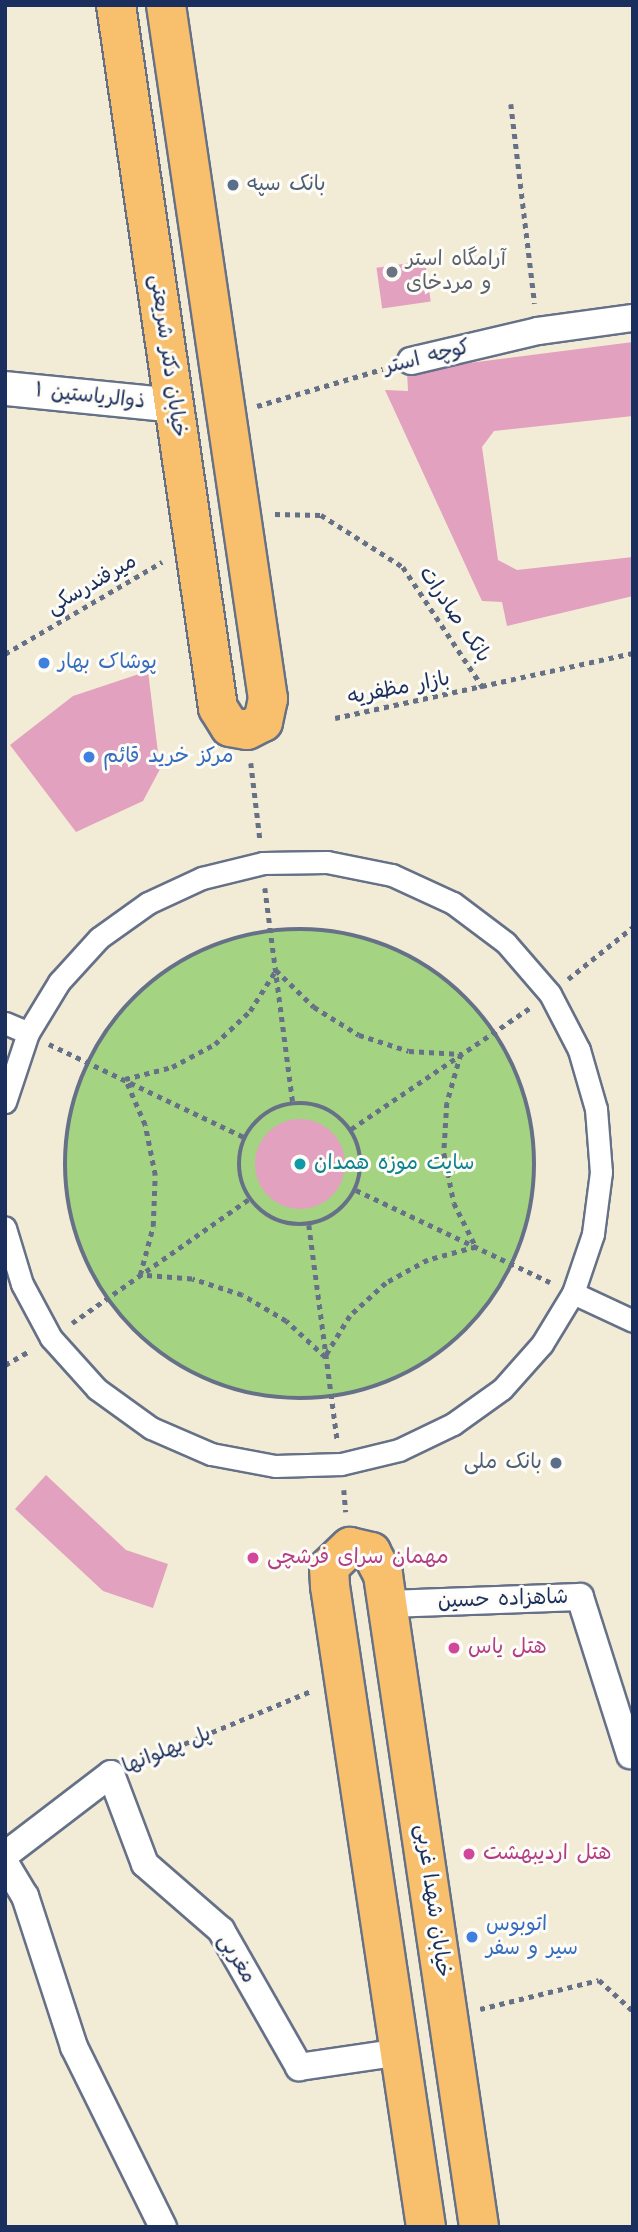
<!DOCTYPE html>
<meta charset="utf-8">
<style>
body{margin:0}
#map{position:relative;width:638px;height:2232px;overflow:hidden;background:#f2ecd6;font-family:Kalam,"Playpen Sans Arabic",sans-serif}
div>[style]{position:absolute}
.green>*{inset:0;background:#a4d382}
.round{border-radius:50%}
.building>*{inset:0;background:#e2a1be;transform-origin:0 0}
.path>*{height:4.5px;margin-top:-2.25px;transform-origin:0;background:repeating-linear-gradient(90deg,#667188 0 5px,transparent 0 10px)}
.path>.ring{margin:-2.25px;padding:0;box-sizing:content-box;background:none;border:4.5px solid #667188;border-radius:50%}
.roads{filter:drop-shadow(2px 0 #667188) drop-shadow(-2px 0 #667188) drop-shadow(0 2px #667188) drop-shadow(0 -2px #667188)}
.pedestrian>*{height:21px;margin:-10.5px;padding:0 10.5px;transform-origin:10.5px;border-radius:10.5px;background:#fff}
.minor>*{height:26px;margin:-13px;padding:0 13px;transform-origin:13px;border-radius:13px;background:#fff}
.tertiary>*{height:33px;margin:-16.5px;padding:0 16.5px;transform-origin:16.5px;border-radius:16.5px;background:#fff}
.primary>*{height:38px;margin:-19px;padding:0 19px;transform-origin:19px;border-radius:19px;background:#f8bf6c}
.dots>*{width:19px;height:19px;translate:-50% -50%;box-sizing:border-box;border:4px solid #fdfcf7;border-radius:50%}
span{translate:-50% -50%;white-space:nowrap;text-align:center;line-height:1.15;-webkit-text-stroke:6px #fdfcf7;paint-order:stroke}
.service-label{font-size:21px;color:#4e5e75}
.left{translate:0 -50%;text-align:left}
.right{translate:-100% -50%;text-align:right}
.worship-label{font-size:21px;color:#5b616d}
.street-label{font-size:21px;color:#1b2f5e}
.shop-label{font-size:21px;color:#366cbe}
.culture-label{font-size:21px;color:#0d838f}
.hotel-label{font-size:21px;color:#b23c85}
.frame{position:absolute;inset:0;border:7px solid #1b2f5e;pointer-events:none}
</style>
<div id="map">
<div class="green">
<div class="round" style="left:65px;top:929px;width:470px;height:470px"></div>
</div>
<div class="building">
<div style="left:425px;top:261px;width:41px;height:49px;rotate:82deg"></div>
<div style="clip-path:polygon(633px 342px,633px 416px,494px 431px,482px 447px,498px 560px,517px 570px,633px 557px,633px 596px,507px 626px,502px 602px,482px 601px,385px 390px,408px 391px,407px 371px)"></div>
<div style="clip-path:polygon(148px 671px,160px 769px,143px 801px,76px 832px,10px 745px,73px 696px)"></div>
<div class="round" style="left:255px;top:1119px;width:90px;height:90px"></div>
<div style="clip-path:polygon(46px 1475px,126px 1550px,168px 1564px,153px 1608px,103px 1591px,15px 1509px)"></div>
</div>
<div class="path">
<div style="left:511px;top:104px;width:201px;rotate:83.2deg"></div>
<div style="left:257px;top:406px;width:131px;rotate:-16.4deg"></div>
<div style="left:275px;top:514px;width:46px;rotate:1.2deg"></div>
<div style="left:321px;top:515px;width:97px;rotate:32.4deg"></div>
<div style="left:403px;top:567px;width:146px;rotate:56.4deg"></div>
<div style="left:5px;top:654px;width:182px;rotate:-30.4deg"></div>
<div style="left:335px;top:718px;width:305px;rotate:-12.3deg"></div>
<div style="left:251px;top:763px;width:76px;rotate:83.2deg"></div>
<div style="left:265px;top:888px;width:217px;rotate:82.6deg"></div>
<div class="ring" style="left:65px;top:929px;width:465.5px;height:465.5px"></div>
<div style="left:276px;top:970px;width:53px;rotate:44.2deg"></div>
<div style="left:314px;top:1007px;width:53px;rotate:31.9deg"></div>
<div style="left:359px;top:1035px;width:52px;rotate:17.7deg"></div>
<div style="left:409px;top:1051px;width:52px;rotate:3.3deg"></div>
<div style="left:461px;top:1054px;width:51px;rotate:105.9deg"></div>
<div style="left:447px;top:1103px;width:50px;rotate:93.4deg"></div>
<div style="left:444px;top:1153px;width:51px;rotate:78.7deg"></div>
<div style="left:454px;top:1203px;width:49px;rotate:63.4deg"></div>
<div style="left:476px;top:1247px;width:50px;rotate:164.8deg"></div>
<div style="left:428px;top:1260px;width:48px;rotate:151.3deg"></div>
<div style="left:386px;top:1283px;width:49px;rotate:137.5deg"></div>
<div style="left:350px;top:1316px;width:48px;rotate:121.4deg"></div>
<div style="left:325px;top:1357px;width:53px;rotate:-137.3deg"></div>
<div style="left:286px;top:1321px;width:51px;rotate:-149.4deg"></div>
<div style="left:242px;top:1295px;width:52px;rotate:-162.3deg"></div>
<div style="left:192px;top:1279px;width:52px;rotate:-175.6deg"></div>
<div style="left:140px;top:1275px;width:51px;rotate:-75.1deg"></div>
<div style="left:153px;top:1226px;width:51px;rotate:-87.8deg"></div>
<div style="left:155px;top:1175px;width:51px;rotate:-101.3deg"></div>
<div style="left:145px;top:1125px;width:50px;rotate:-113.5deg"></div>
<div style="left:125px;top:1079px;width:49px;rotate:-14.3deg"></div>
<div style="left:172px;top:1067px;width:49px;rotate:-28.1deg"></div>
<div style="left:215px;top:1044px;width:48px;rotate:-43.3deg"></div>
<div style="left:250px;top:1011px;width:49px;rotate:-57.6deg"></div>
<div style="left:568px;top:979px;width:83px;rotate:-38.7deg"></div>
<div style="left:49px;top:1044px;width:216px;rotate:25.5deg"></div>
<div class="ring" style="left:239px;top:1103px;width:117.5px;height:117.5px"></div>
<div style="left:351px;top:1129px;width:216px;rotate:-34.1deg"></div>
<div style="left:356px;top:1190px;width:215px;rotate:25.4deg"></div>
<div style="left:309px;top:1225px;width:216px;rotate:82.5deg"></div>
<div style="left:72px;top:1323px;width:216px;rotate:-35deg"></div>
<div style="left:5px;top:1365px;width:28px;rotate:-30deg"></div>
<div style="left:344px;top:1490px;width:22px;rotate:85deg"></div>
<div style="left:138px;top:1763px;width:187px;rotate:-22.6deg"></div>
<div style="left:480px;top:2009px;width:122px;rotate:-13.7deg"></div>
<div style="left:599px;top:1980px;width:46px;rotate:42.4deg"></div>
</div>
<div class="roads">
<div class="pedestrian">
<div style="left:5px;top:1023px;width:25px;rotate:23deg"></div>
<div style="left:5px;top:1102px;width:73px;rotate:-71.6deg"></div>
<div style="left:28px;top:1033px;width:60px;rotate:-58.7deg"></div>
<div style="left:59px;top:982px;width:59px;rotate:-47.7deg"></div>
<div style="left:99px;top:938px;width:60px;rotate:-35.5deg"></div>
<div style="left:148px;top:903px;width:60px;rotate:-24.8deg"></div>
<div style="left:202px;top:878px;width:63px;rotate:-13.8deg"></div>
<div style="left:263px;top:863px;width:64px;rotate:-0.9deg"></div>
<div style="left:327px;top:862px;width:66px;rotate:11.3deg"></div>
<div style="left:392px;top:875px;width:67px;rotate:24.7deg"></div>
<div style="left:453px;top:903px;width:66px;rotate:37deg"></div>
<div style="left:506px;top:943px;width:67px;rotate:49.2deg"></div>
<div style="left:550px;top:994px;width:63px;rotate:62.6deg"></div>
<div style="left:579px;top:1050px;width:61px;rotate:73.9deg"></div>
<div style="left:596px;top:1109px;width:63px;rotate:85.5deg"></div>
<div style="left:601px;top:1172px;width:63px;rotate:97.4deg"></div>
<div style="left:593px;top:1234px;width:62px;rotate:108.7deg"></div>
<div style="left:573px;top:1293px;width:60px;rotate:121.3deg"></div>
<div style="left:542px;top:1344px;width:60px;rotate:131.6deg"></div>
<div style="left:502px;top:1389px;width:60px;rotate:144.5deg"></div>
<div style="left:453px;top:1424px;width:60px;rotate:154.3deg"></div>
<div style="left:399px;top:1450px;width:60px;rotate:166.4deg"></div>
<div style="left:341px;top:1464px;width:66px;rotate:178.3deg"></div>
<div style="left:275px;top:1466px;width:65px;rotate:-169.4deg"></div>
<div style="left:211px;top:1454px;width:65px;rotate:-156.6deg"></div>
<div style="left:151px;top:1428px;width:67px;rotate:-144.2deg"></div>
<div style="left:97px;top:1389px;width:69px;rotate:-132deg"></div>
<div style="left:51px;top:1338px;width:61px;rotate:-118.2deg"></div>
<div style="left:22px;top:1284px;width:59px;rotate:-106.9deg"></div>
<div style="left:573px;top:1293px;width:66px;rotate:25deg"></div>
</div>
<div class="minor">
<div style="left:411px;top:361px;width:130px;rotate:-13.3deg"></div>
<div style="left:538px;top:331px;width:96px;rotate:-7.8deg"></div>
<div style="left:388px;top:1604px;width:192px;rotate:-2.1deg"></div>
<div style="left:580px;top:1597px;width:166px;rotate:72.4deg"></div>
<div style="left:5px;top:1855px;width:133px;rotate:-37.4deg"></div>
<div style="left:111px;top:1774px;width:96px;rotate:69.3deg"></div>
<div style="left:145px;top:1864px;width:101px;rotate:41deg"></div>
<div style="left:221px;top:1930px;width:158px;rotate:60.3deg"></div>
<div style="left:299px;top:2067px;width:103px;rotate:-8.4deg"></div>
<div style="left:5px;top:1863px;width:39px;rotate:59deg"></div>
<div style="left:25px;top:1896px;width:159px;rotate:72deg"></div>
<div style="left:74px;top:2047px;width:201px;rotate:63.7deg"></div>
</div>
<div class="tertiary">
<div style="left:5px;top:388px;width:171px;rotate:5.7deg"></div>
</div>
<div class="primary">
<div style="left:116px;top:5px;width:710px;rotate:81.74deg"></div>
<div style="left:218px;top:708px;width:22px;rotate:58deg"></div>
<div style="left:230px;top:727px;width:17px;rotate:10deg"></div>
<div style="left:247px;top:730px;width:18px;rotate:-27deg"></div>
<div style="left:263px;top:722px;width:24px;rotate:-78deg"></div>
<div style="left:268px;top:699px;width:701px;rotate:-98.36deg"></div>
<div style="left:426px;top:2227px;width:648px;rotate:-98.52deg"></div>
<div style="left:330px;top:1586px;width:19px;rotate:-93deg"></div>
<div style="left:329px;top:1567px;width:29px;rotate:-44deg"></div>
<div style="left:350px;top:1547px;width:22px;rotate:13deg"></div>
<div style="left:371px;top:1552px;width:26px;rotate:62deg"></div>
<div style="left:383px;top:1575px;width:659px;rotate:81.62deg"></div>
</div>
</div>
<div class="dots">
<div style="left:233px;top:185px;background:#5c6f8a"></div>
<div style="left:392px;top:272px;background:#6b7280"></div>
<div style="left:44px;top:663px;background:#3f7fe0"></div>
<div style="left:89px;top:757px;background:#3f7fe0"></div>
<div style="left:300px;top:1164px;background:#0f9aa8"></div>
<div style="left:556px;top:1463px;background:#5c6f8a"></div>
<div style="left:253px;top:1558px;background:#d1479c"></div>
<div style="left:454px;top:1648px;background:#d1479c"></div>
<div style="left:469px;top:1854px;background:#d1479c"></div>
<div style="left:472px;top:1937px;background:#3f7fe0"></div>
</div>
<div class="service-label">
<span class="left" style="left:247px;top:185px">بانک سپه</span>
<span class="right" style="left:542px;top:1463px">بانک ملی</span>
</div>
<div class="worship-label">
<span class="left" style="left:406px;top:272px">آرامگاه استر<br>و مردخای</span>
</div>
<div class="street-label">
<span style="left:167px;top:356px;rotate:82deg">خیابان دکتر شریعتی</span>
<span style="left:427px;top:358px;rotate:-14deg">کوچه استر</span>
<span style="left:90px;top:397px;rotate:6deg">ذوالریاستین ۱</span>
<span style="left:92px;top:585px;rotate:-30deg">میرفندرسکی</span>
<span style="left:454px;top:615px;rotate:56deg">بانک صادرات</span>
<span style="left:399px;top:689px;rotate:-11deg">بازار مظفریه</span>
<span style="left:503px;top:1600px;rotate:-2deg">شاهزاده حسین</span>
<span style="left:167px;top:1751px;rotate:-22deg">پل پهلوانها</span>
<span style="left:432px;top:1901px;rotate:82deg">خیابان شهدا غربی</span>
<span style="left:236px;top:1959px;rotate:59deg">مغربی</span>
</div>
<div class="shop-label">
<span class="left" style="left:58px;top:663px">پوشاک بهار</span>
<span class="left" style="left:103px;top:757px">مرکز خرید قائم</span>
<span class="left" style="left:486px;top:1937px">اتوبوس<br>سیر و سفر</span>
</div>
<div class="culture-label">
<span class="left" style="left:314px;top:1164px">سایت موزه همدان</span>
</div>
<div class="hotel-label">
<span class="left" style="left:267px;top:1558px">مهمان سرای فرشچی</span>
<span class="left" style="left:468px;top:1648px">هتل یاس</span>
<span class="left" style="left:483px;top:1854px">هتل اردیبهشت</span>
</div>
<div class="frame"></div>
</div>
